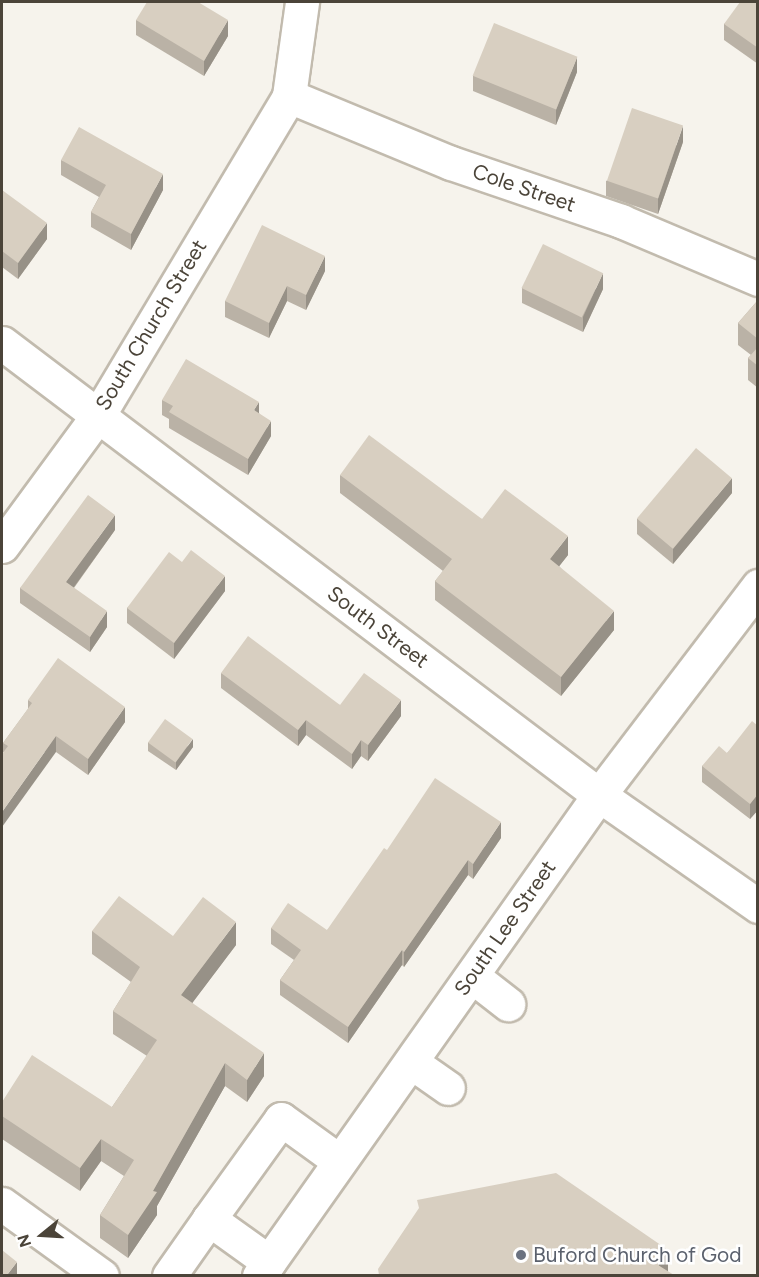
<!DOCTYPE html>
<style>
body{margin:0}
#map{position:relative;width:759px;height:1277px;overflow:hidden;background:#f6f3ec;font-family:Figtree,sans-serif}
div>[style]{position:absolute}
.roads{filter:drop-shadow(2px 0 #c2bbae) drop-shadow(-2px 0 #c2bbae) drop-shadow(0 2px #c2bbae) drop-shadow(0 -2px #c2bbae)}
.minor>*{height:33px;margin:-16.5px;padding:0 16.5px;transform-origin:16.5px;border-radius:16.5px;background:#fff}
.wall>*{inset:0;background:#bab2a6}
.shaded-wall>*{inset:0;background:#979187}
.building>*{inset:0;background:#d8cfc1;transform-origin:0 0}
.dots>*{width:16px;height:16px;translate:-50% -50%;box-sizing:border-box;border:3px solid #fff;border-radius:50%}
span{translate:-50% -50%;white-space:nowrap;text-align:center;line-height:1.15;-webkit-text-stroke:5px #fff;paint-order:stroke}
.street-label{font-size:21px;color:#4b4439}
.worship-label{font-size:21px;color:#5b616d}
.left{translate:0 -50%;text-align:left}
.frame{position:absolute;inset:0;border:3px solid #4b4439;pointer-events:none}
.north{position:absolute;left:12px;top:1205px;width:60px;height:60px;-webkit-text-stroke:4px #fff;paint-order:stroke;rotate:252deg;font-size:16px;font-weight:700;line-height:24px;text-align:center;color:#4b4439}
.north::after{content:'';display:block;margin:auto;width:21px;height:27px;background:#4b4439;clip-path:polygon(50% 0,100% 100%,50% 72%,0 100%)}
</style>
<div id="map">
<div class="roads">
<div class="minor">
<div style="left:289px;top:96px;width:175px;rotate:22.5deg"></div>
<div style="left:451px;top:163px;width:180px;rotate:18.8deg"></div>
<div style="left:621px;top:221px;width:149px;rotate:22.9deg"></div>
<div style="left:2px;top:343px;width:749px;rotate:37.13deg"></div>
<div style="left:599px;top:795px;width:194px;rotate:34.9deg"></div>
<div style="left:2px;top:546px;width:164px;rotate:-53.7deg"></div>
<div style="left:99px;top:414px;width:370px;rotate:-59.1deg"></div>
<div style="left:289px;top:96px;width:95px;rotate:-82.1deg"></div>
<div style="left:472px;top:976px;width:46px;rotate:37.9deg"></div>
<div style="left:411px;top:1062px;width:45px;rotate:35.1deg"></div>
<div style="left:2px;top:1204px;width:123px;rotate:35.8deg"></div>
<div style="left:269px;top:1262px;width:74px;rotate:-144.4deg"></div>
<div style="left:209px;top:1219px;width:123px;rotate:-54.2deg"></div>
<div style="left:281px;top:1119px;width:72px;rotate:35.9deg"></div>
<div style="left:169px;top:1276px;width:70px;rotate:-54.9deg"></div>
<div style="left:259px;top:1276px;width:589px;rotate:-54.75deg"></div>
<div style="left:599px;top:795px;width:263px;rotate:-52.7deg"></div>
</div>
</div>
<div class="wall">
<div style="clip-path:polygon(758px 2px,758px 64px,724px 40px,724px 24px)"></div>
<div style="clip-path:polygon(136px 20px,228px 36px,204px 76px,136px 35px)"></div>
<div style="clip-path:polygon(577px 72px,556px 125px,473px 91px,473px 76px)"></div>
<div style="clip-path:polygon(683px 142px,658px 214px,606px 196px,606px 181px)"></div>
<div style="clip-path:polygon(61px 160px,163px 190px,131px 250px,91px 227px,91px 212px,99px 197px,61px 175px)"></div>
<div style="clip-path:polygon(2px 190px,47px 239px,18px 279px,2px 267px)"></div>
<div style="clip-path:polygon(325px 271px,306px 310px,287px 301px,269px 338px,225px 317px,225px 301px)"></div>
<div style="clip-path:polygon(522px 288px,603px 289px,583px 332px,522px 303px)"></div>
<div style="clip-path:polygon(758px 300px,758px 388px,748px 380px,748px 358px,751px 355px,738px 345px,738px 323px)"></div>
<div style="clip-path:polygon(162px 400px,259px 413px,271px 436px,248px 475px,169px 428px,169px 419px,162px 415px)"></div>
<div style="clip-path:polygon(340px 475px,482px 519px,568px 555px,559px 566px,614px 630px,561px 696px,435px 600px,435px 581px,443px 571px,340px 493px)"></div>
<div style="clip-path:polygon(732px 493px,673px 564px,637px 534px,637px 519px)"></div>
<div style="clip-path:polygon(115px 530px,74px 588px,107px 627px,90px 652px,20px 603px,20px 588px)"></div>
<div style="clip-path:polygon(182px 562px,225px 591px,174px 659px,127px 623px,127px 608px)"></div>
<div style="clip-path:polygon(221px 673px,340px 705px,401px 716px,368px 761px,361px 756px,352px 769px,306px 735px,298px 746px,221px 688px)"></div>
<div style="clip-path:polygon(28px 700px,125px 722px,88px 775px,56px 752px,3px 752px,3px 743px,28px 709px)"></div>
<div style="clip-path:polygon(758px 726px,758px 810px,750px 819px,702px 782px,702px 766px,727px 753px)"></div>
<div style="clip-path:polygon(148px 742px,193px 747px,176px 770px,148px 751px)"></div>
<div style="clip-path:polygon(501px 838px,473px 879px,468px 875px,404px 967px,402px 965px,348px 1043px,280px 995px,280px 980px,294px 960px,271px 944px,271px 928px,327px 930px)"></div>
<div style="clip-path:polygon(92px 931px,173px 936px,236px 945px,192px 1003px,264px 1076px,247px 1102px,225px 1086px,157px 1206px,157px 1215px,128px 1258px,100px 1238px,100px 1215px,124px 1176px,101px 1161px,80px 1191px,2px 1139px,2px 1102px,112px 1107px,147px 1056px,113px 1034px,113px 1011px,131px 982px,92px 954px)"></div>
</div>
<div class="shaded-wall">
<div style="clip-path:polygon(228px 20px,228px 36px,204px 76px,204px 61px)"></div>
<div style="clip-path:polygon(577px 57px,577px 72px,556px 125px,556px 110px)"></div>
<div style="clip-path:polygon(683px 126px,683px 142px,658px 214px,658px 199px)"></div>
<div style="clip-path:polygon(163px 174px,163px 190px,131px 250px,131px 234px)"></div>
<div style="clip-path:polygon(47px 223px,47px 239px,18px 279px,18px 263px)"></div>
<div style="clip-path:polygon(325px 256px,325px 271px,306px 310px,306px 295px)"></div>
<div style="clip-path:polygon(603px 273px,603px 289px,583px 332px,583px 317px)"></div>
<div style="clip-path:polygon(287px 286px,287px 301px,269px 338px,269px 323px)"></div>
<div style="clip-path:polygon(259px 402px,259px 418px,254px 410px)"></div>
<div style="clip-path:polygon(271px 421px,271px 436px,248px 475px,248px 459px)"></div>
<div style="clip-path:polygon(732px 478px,732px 493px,673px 564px,673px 549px)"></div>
<div style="clip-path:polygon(115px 515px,115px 530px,66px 598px,66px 582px)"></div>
<div style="clip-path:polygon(568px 536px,568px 555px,550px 578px,550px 559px)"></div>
<div style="clip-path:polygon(225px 576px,225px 591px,174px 659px,174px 643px)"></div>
<div style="clip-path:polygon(107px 611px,107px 627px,90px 652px,90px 637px)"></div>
<div style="clip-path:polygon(614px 611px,614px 630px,561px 696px,561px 677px)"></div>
<div style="clip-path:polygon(401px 700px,401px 716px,368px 761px,368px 745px)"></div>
<div style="clip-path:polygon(125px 707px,125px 722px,88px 775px,88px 759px)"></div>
<div style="clip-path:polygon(306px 720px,306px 735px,298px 746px,298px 730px)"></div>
<div style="clip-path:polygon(56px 736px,56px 752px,2px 827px,2px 812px)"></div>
<div style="clip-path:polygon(193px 739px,193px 747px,176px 770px,176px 762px)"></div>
<div style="clip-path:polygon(361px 740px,361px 756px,352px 769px,352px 754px)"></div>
<div style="clip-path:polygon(758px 794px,758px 810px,750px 819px,750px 804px)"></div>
<div style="clip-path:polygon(501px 822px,501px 838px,473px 879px,473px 864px)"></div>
<div style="clip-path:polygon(468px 860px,468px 875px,404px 967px,404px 952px)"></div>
<div style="clip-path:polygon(236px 922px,236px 945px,181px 1018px,181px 995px)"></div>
<div style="clip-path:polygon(402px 950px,402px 965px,348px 1043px,348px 1027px)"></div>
<div style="clip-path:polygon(264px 1053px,264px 1076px,247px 1102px,247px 1080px)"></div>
<div style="clip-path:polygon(225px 1063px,225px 1086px,157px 1206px,157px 1215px,128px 1258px,128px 1235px)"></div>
<div style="clip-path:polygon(101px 1139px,101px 1161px,80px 1191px,80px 1168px)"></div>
<div style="clip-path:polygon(668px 1250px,668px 1275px,658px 1265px)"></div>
<div style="clip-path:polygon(17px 1262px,17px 1275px,7px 1275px)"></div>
</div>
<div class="building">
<div style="clip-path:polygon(147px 2px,198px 2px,228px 20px,204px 61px,136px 20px)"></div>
<div style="clip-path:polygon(740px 2px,758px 2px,758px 48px,724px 24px)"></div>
<div style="left:494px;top:23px;width:90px;height:57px;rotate:22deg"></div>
<div style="left:632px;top:108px;width:54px;height:77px;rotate:19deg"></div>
<div style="clip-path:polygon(79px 127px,163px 174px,131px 234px,91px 212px,106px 185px,61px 160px)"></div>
<div style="clip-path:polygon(2px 190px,47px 223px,18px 263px,2px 251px)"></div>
<div style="clip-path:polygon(262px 225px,325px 256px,306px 295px,287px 286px,269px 323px,225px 301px)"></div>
<div style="left:543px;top:244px;width:67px;height:49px;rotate:26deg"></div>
<div style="clip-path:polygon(758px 300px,758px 339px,738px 323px)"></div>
<div style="clip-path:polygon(758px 347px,758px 366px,748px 358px)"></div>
<div style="clip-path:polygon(186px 359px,259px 402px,254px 410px,271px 421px,248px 459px,169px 412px,173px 406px,162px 400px)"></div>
<div style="clip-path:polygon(369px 435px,482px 519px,505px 489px,568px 536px,550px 559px,614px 611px,561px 677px,435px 581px,452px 559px,340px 475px)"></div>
<div style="left:696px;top:448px;width:47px;height:92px;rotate:40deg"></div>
<div style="clip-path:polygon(88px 495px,115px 515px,66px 582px,107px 611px,90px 637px,20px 588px)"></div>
<div style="clip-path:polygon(191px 550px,225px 576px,174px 643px,127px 608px,169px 552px,182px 562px)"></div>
<div style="clip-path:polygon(248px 636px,340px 705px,364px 673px,401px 700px,368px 745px,361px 740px,352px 754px,306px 720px,298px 730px,221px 673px)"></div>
<div style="clip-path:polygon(58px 658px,125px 707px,88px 759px,56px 736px,2px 812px,2px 754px,8px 746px,3px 743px,32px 703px,28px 700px)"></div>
<div style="left:165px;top:719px;width:34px;height:29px;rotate:36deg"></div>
<div style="clip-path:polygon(752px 721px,758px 726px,758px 794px,750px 804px,702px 766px,719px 746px,727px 753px)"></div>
<div style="clip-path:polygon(435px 778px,501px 822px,473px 864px,468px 860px,404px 952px,402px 950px,348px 1027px,280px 980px,301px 950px,271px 928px,288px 903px,327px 930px,384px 848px,387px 850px)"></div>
<div style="clip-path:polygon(119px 896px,173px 936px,203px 897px,236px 922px,181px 995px,264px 1053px,247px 1080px,225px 1063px,153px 1191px,157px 1192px,128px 1235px,100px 1215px,134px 1160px,101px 1139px,80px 1168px,2px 1116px,2px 1102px,32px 1055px,112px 1107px,157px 1040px,113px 1011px,140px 967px,92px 931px)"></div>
<div style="clip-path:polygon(556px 1173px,668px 1250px,658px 1265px,674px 1275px,379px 1275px,378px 1269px,419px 1208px,417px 1200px)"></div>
<div style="clip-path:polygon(2px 1250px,17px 1262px,7px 1275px,2px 1275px)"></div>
</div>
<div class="dots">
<div style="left:521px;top:1255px;background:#6b7280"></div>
</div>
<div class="street-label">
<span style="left:524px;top:188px;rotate:19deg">Cole Street</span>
<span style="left:151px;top:325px;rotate:-59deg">South Church Street</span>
<span style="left:378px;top:627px;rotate:37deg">South Street</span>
<span style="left:505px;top:928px;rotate:-55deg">South Lee Street</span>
</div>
<div class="worship-label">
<span class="left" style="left:533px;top:1255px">Buford Church of God</span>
</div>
<div class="frame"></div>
<div class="north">N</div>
</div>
